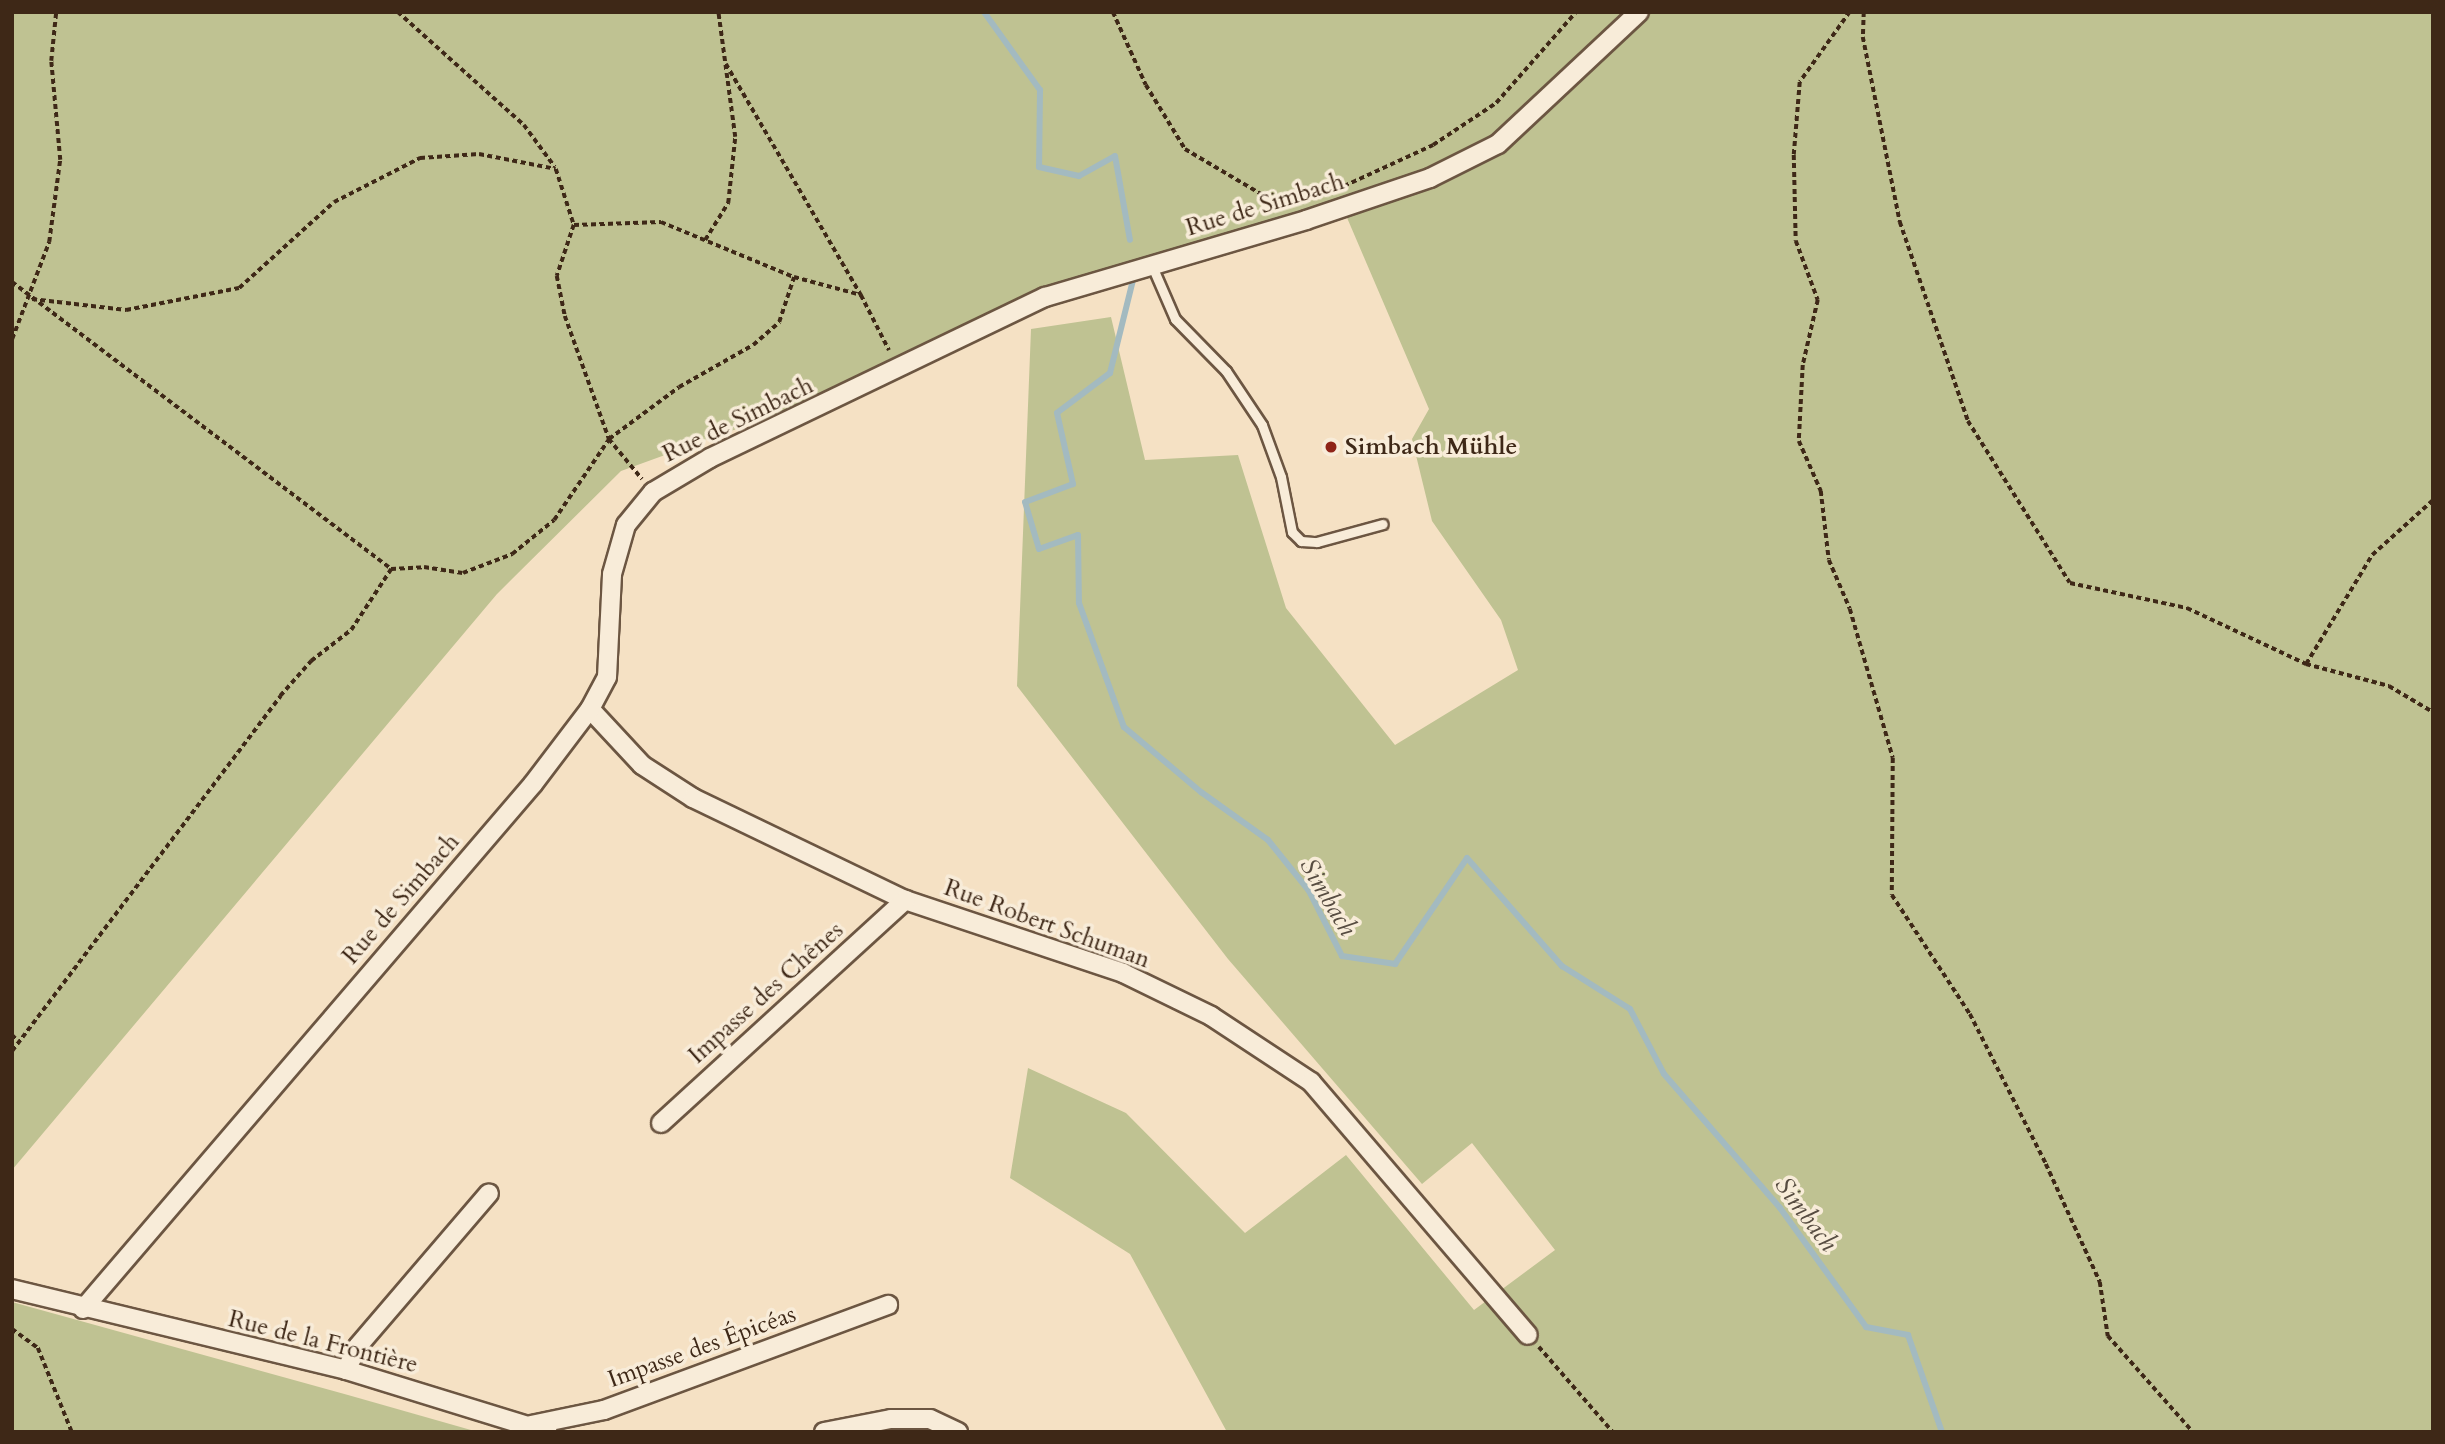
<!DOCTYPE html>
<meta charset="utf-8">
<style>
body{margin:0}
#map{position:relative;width:2445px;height:1444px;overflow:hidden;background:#f5e1c4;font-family:Cardo,serif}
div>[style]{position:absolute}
.green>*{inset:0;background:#bfc292}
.stream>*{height:6px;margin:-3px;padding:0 3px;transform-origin:3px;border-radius:3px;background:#a3bac0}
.path>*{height:3.5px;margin-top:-1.75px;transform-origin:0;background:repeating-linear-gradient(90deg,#3e2817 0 5px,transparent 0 8.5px)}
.roads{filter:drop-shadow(2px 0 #6c5642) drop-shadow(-2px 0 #6c5642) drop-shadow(0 2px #6c5642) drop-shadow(0 -2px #6c5642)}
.service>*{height:9px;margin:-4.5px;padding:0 4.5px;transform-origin:4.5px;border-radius:4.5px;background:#f8ecd9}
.minor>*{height:18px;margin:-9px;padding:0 9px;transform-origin:9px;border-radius:9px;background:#f8ecd9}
.dots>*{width:19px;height:19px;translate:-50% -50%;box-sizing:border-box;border:4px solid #f8ecd9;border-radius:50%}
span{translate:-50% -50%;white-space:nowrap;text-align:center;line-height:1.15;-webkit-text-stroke:7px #f8ecd9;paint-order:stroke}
.street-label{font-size:24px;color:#3e2817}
.poi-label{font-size:24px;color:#3e2817;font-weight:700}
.left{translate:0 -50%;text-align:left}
.water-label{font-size:26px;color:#574c41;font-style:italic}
.frame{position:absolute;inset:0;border:14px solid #3e2817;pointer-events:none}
</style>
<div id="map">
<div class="green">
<div style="clip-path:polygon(12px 12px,2433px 12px,2433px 1432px,1227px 1432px,1130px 1254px,1010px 1178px,1028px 1068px,1126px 1113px,1245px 1233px,1346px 1155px,1474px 1310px,1555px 1250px,1472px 1143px,1422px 1184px,1228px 959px,1017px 686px,1031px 329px,1111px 317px,1145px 460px,1238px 455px,1286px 608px,1395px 745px,1518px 670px,1501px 620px,1432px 521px,1412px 439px,1429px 409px,1342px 206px,1133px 265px,899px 370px,621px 471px,497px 594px,12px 1170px)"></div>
<div style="clip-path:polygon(12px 1302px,348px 1395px,478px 1432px,12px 1432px)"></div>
</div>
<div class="stream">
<div style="left:984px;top:12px;width:96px;rotate:54.3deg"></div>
<div style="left:1040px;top:90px;width:77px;rotate:90.7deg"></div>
<div style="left:1039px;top:167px;width:41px;rotate:12.7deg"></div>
<div style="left:1079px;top:176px;width:41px;rotate:-29.1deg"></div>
<div style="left:1115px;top:156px;width:85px;rotate:79.9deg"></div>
<div style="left:1133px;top:280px;width:96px;rotate:103.9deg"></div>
<div style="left:1110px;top:373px;width:66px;rotate:143deg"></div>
<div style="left:1057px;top:413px;width:73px;rotate:77.3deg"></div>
<div style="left:1073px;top:484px;width:51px;rotate:159.4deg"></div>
<div style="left:1025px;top:502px;width:49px;rotate:73.4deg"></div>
<div style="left:1039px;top:549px;width:41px;rotate:-19.7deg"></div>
<div style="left:1078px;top:535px;width:68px;rotate:89.2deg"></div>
<div style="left:1079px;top:603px;width:132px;rotate:70.1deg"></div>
<div style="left:1124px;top:727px;width:101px;rotate:40.2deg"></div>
<div style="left:1201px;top:792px;width:82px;rotate:35.6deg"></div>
<div style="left:1268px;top:840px;width:65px;rotate:51.2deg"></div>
<div style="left:1309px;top:891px;width:73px;rotate:63.1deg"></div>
<div style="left:1342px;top:956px;width:54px;rotate:8.6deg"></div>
<div style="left:1395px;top:964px;width:128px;rotate:-55.8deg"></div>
<div style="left:1467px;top:858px;width:144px;rotate:48.7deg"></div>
<div style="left:1562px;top:966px;width:80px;rotate:32.3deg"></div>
<div style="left:1630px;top:1009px;width:73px;rotate:62.4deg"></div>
<div style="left:1664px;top:1074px;width:177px;rotate:49.1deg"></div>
<div style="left:1780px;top:1208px;width:147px;rotate:54.1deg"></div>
<div style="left:1866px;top:1327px;width:43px;rotate:10.8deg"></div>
<div style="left:1908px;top:1335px;width:103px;rotate:70.7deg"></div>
</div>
<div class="path">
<div style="left:398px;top:12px;width:169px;rotate:41.9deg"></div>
<div style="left:524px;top:125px;width:52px;rotate:53.6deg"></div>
<div style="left:1113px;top:12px;width:80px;rotate:65.7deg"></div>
<div style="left:1146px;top:85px;width:75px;rotate:58.6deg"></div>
<div style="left:1185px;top:149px;width:114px;rotate:30.6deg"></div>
<div style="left:1850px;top:12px;width:86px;rotate:125.5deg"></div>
<div style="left:1800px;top:82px;width:73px;rotate:94.7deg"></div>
<div style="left:1794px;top:155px;width:86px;rotate:88.7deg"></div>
<div style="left:1796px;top:241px;width:63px;rotate:69.6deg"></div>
<div style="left:1818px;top:300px;width:67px;rotate:103deg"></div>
<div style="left:1803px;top:365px;width:76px;rotate:93deg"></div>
<div style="left:1799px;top:441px;width:55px;rotate:66.3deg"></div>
<div style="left:1821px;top:491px;width:69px;rotate:83.4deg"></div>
<div style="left:1829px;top:560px;width:53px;rotate:66.8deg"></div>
<div style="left:1850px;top:609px;width:155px;rotate:73.9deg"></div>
<div style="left:1893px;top:758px;width:137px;rotate:90.4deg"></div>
<div style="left:1892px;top:895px;width:142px;rotate:56.8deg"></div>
<div style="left:1970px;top:1014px;width:168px;rotate:63.1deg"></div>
<div style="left:2046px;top:1164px;width:130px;rotate:65.4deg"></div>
<div style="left:2100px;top:1282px;width:55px;rotate:81.6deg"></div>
<div style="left:2108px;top:1336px;width:128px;rotate:48.5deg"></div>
<div style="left:1864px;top:12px;width:25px;rotate:92deg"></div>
<div style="left:1863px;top:37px;width:189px;rotate:78.7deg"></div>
<div style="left:1900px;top:222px;width:210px;rotate:71.1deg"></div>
<div style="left:1968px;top:421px;width:191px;rotate:57.8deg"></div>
<div style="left:2070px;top:583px;width:120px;rotate:12.1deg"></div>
<div style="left:2187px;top:608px;width:132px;rotate:25.2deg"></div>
<div style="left:2306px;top:664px;width:86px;rotate:14.8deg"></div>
<div style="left:2389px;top:686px;width:51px;rotate:30.6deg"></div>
<div style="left:1899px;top:12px;width:10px"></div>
<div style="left:726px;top:64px;width:268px;rotate:59.7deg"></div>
<div style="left:1344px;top:186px;width:98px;rotate:-24.7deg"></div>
<div style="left:1433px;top:145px;width:76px;rotate:-33.7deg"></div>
<div style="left:1496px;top:103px;width:121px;rotate:-48.7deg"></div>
<div style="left:574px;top:225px;width:87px;rotate:-2deg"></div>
<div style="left:661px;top:222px;width:144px;rotate:22.5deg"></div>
<div style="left:794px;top:277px;width:69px;rotate:15deg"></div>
<div style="left:861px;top:295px;width:62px;rotate:63deg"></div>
<div style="left:705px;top:240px;width:44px;rotate:-58.1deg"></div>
<div style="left:728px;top:203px;width:66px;rotate:-83.9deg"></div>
<div style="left:735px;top:137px;width:126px;rotate:-97.7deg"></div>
<div style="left:12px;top:282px;width:475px;rotate:37.1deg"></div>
<div style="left:391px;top:569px;width:33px;rotate:-3deg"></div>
<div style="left:424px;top:567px;width:39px;rotate:9deg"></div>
<div style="left:463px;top:573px;width:53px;rotate:-21.2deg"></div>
<div style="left:512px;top:554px;width:54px;rotate:-39deg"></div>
<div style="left:554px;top:520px;width:98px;rotate:-55.8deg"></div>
<div style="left:609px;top:439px;width:87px;rotate:-36.6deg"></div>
<div style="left:679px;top:387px;width:85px;rotate:-29.6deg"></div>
<div style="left:753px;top:345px;width:35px;rotate:-41deg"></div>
<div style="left:779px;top:322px;width:47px;rotate:-71.6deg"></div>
<div style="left:32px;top:299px;width:95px;rotate:6.7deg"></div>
<div style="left:126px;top:310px;width:115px;rotate:-11deg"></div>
<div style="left:239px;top:288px;width:128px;rotate:-42.2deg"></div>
<div style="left:334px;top:202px;width:97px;rotate:-27.1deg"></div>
<div style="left:420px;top:158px;width:59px;rotate:-3.9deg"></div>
<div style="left:479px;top:154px;width:78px;rotate:11deg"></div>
<div style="left:556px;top:169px;width:59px;rotate:72.2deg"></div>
<div style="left:574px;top:225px;width:54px;rotate:108.4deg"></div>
<div style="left:557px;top:276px;width:41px;rotate:78.7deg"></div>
<div style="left:565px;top:316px;width:131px;rotate:70.3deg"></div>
<div style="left:609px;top:439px;width:52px;rotate:50.5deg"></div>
<div style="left:12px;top:339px;width:104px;rotate:-69.1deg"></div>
<div style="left:49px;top:242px;width:83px;rotate:-82.4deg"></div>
<div style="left:60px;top:160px;width:99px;rotate:-95.2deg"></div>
<div style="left:51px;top:61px;width:49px;rotate:-84.2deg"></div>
<div style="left:2306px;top:664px;width:127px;rotate:-58.8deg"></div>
<div style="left:2372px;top:555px;width:82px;rotate:-42deg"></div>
<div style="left:12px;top:1035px;width:10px;rotate:45deg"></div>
<div style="left:12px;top:1051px;width:445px;rotate:-52.9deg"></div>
<div style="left:280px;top:696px;width:47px;rotate:-48.5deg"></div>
<div style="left:311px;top:661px;width:51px;rotate:-37.8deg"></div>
<div style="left:351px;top:630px;width:73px;rotate:-56.7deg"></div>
<div style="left:12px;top:1329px;width:32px;rotate:36deg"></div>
<div style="left:38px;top:1348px;width:91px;rotate:68deg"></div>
<div style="left:1539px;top:1347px;width:113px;rotate:49deg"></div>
</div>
<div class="roads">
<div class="service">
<div style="left:1152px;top:266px;width:58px;rotate:66.5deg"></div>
<div style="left:1175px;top:319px;width:73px;rotate:45.6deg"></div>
<div style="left:1226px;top:371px;width:65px;rotate:56.3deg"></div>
<div style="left:1262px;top:425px;width:55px;rotate:69.9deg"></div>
<div style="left:1281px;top:477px;width:56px;rotate:78.7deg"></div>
<div style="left:1292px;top:532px;width:13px;rotate:45deg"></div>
<div style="left:1301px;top:541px;width:16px;rotate:4deg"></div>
<div style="left:1317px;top:542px;width:68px;rotate:-15.3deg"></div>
</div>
<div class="minor">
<div style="left:590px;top:709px;width:76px;rotate:47.1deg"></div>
<div style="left:642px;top:765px;width:61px;rotate:32.9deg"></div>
<div style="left:693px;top:798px;width:235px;rotate:25.7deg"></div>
<div style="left:905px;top:900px;width:230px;rotate:18.5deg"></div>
<div style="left:1123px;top:973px;width:98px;rotate:26deg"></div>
<div style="left:1211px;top:1016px;width:120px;rotate:33.4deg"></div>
<div style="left:1311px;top:1082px;width:333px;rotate:49.4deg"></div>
<div style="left:661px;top:1123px;width:331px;rotate:-42.4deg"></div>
<div style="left:12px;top:1289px;width:344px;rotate:13.6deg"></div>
<div style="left:346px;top:1370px;width:211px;rotate:17.1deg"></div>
<div style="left:83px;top:1309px;width:691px;rotate:-49.4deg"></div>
<div style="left:533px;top:784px;width:94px;rotate:-52.8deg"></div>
<div style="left:590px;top:709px;width:36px;rotate:-62deg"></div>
<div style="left:607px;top:677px;width:103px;rotate:-87.2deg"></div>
<div style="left:612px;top:574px;width:51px;rotate:-74.1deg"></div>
<div style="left:626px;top:525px;width:43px;rotate:-50.7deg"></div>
<div style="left:653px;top:492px;width:66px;rotate:-30.8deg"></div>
<div style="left:710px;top:458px;width:372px;rotate:-25.7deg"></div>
<div style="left:1045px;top:297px;width:272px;rotate:-16.4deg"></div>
<div style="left:1306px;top:220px;width:131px;rotate:-18.7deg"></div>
<div style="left:1430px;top:178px;width:76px;rotate:-26.6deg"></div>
<div style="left:1498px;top:144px;width:193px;rotate:-43.1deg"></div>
<div style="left:346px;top:1370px;width:27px;rotate:-63deg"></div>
<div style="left:358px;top:1346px;width:201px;rotate:-49.4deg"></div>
<div style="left:531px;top:1425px;width:75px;rotate:-11.6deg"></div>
<div style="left:604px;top:1410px;width:303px;rotate:-20.3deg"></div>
<div style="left:824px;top:1432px;width:68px;rotate:-11deg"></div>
<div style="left:891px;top:1419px;width:39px"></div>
<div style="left:930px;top:1419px;width:31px;rotate:25deg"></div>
</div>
</div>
<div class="dots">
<div style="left:1331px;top:447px;background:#8f2418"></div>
</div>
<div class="street-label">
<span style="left:1265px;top:205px;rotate:-17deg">Rue de Simbach</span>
<span style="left:738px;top:420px;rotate:-26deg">Rue de Simbach</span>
<span style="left:401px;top:899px;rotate:-49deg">Rue de Simbach</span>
<span style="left:1047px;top:924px;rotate:20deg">Rue Robert Schuman</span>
<span style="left:766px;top:993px;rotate:-42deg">Impasse des Chênes</span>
<span style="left:323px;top:1342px;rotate:14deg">Rue de la Frontière</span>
<span style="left:702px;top:1347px;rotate:-20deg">Impasse des Épicéas</span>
</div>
<div class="poi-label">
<span class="left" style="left:1345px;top:447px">Simbach Mühle</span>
</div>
<div class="water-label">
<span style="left:1328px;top:897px;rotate:59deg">Simbach</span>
<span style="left:1806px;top:1214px;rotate:53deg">Simbach</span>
</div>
<div class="frame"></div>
</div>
